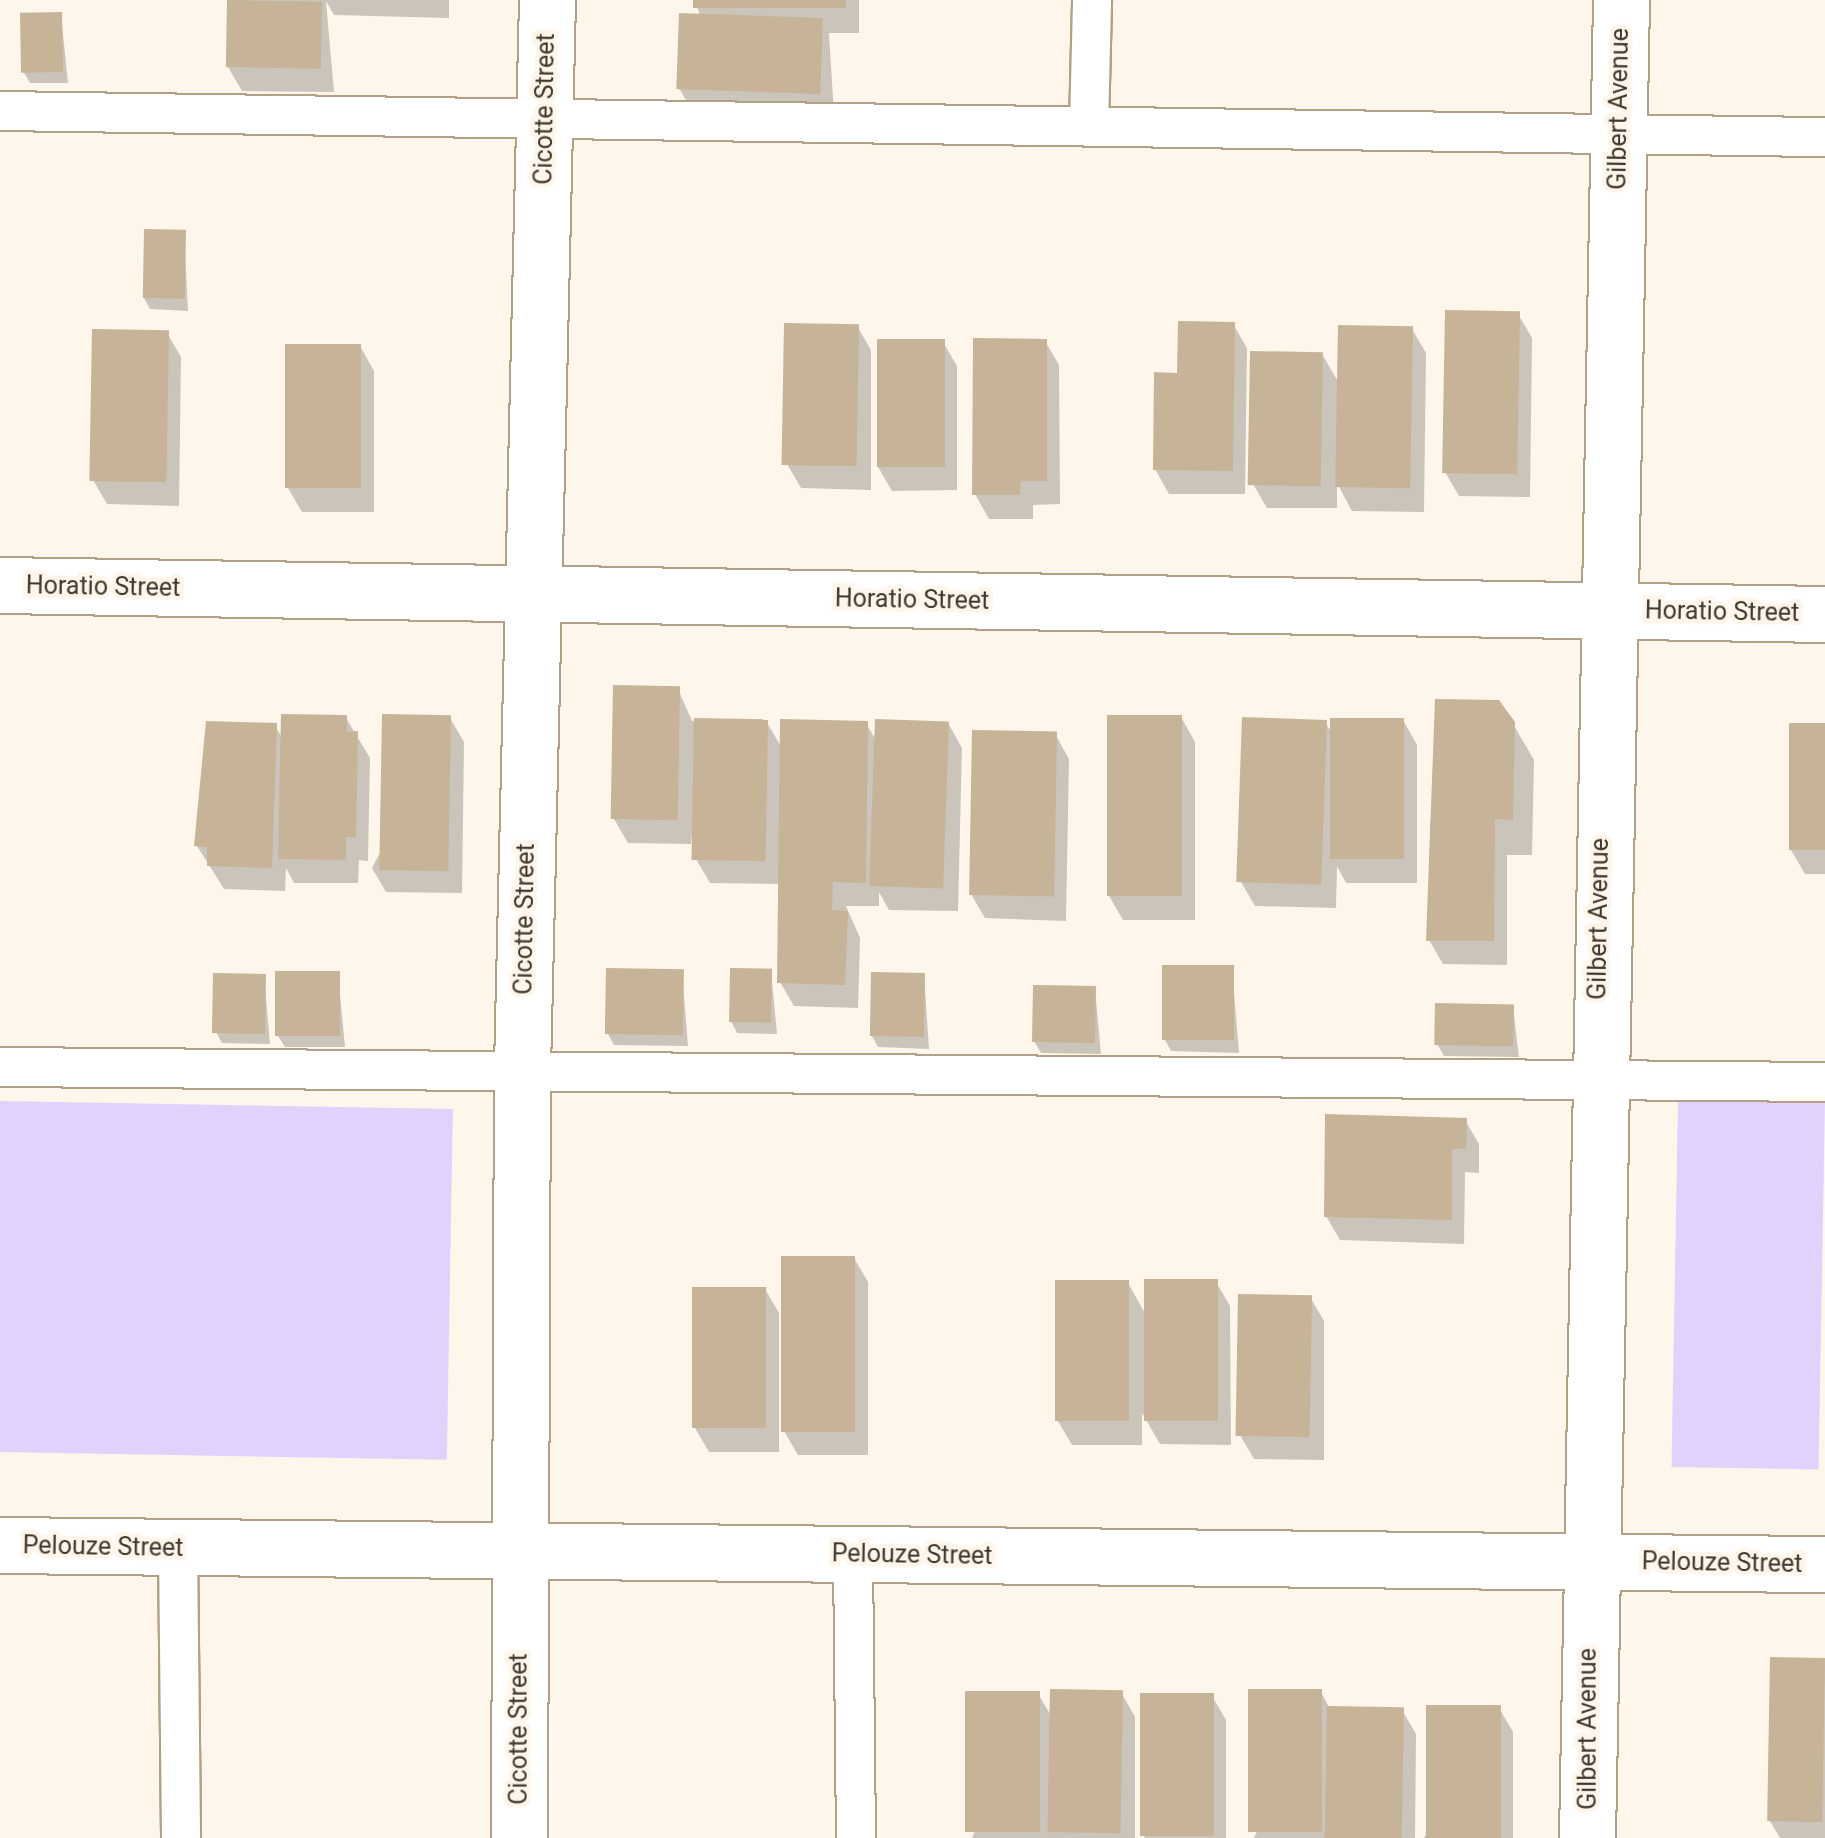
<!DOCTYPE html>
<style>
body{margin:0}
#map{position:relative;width:1825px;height:1838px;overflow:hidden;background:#fef6ea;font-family:Roboto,sans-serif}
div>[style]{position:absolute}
.green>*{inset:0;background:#e3d1fd;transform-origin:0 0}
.shadow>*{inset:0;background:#0003}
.building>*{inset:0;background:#c6b398;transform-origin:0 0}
.roads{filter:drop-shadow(2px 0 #b3a186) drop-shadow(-2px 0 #b3a186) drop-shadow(0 2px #b3a186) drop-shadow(0 -2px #b3a186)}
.service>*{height:38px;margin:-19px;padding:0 19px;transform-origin:19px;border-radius:19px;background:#fff}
.minor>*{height:55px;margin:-27.5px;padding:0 27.5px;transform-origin:27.5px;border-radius:27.5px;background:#fff}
span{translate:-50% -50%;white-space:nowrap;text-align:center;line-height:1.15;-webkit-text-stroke:9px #fef6ea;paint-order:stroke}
.street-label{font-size:25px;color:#3f382c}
</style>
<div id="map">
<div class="green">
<div style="left:1678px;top:1098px;width:147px;height:369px;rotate:1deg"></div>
<div style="left:0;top:1101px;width:453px;height:351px;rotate:1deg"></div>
</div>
<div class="shadow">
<div style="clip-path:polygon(235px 0,449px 0,449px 18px,334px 15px,326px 1px,334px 92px,242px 91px,228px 67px)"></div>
<div style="clip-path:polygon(695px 0,859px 0,859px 33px,829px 33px,834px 115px,693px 112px,679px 88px,700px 16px)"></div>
<div style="clip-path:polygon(61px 15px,68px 83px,30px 83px,23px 71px)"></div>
<div style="clip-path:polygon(184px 232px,188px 311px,150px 309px,144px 298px)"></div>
<div style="clip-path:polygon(1518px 314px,1532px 338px,1530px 497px,1459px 496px,1445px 472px)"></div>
<div style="clip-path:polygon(1233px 324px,1247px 348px,1245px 494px,1169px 494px,1155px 469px,1180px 375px)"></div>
<div style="clip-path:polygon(857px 326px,871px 350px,871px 490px,801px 488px,787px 464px)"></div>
<div style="clip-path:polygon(1412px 329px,1426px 353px,1424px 512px,1352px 511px,1337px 483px,1337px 508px,1267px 508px,1253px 484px,1322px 354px,1340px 385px)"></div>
<div style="clip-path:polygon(167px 333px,181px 357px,179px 506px,107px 504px,93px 480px)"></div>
<div style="clip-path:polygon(1045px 341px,1059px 365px,1060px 504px,1033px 505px,1033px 519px,989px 519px,975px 494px)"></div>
<div style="clip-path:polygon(943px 342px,957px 366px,957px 490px,892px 491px,878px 467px)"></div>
<div style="clip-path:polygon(360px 346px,374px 371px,374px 512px,302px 512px,288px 488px)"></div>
<div style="clip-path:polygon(678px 689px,692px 721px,766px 721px,782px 748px,866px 723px,877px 742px,948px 723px,962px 748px,958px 911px,889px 910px,879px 892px,879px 906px,846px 906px,860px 938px,858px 1008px,794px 1006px,780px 982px,781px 884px,710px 883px,696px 859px,696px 793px,691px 844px,628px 843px,614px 819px)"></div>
<div style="clip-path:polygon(1181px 717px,1195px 742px,1195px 920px,1123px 920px,1109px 896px)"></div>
<div style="clip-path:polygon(346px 718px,370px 758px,368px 861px,359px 860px,358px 883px,294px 883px,286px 868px,285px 891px,224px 889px,197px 846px,275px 726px,283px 739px)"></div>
<div style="clip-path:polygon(450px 718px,464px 742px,462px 893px,386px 892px,372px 868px)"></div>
<div style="clip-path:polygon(1403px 720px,1417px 745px,1417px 883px,1346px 883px,1337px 866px,1336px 908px,1255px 906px,1241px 882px,1325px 722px,1333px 735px)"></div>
<div style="clip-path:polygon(1513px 724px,1534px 760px,1532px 855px,1507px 855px,1507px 965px,1443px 964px,1429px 940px,1430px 822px)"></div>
<div style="clip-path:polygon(1825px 725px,1825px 874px,1805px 874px,1791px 850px)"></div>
<div style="clip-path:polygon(1055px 734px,1069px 759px,1066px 921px,985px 918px,971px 894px)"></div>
<div style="clip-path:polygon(1232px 968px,1239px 1053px,1171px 1051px,1165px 1040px)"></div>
<div style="clip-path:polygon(771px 971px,777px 1034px,737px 1033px,731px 1021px)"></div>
<div style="clip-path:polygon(682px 972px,688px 1046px,614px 1045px,608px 1034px)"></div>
<div style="clip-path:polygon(338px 974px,345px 1047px,285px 1047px,278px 1036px)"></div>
<div style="clip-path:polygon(924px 975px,929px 1049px,878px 1047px,872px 1036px)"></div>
<div style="clip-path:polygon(264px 976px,270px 1044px,222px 1043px,216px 1032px)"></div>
<div style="clip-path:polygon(1095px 989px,1101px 1054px,1041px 1053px,1034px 1041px)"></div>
<div style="clip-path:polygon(1513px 1007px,1519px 1057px,1444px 1056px,1437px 1044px)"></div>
<div style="clip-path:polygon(1465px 1120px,1479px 1144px,1479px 1173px,1465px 1172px,1464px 1244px,1340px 1240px,1326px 1216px)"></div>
<div style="clip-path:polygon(854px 1258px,868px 1282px,868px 1455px,798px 1455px,784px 1431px)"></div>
<div style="clip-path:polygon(1216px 1282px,1230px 1306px,1231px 1445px,1160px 1444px,1142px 1413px,1142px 1445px,1072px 1445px,1058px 1421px,1128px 1283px,1146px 1315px)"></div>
<div style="clip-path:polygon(765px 1289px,779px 1313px,779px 1452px,709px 1452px,695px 1428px)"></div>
<div style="clip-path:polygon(1310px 1297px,1324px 1321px,1324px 1460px,1254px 1459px,1240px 1435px)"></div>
<div style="clip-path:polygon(1825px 1660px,1825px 1838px,1780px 1838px,1770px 1821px)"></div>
<div style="clip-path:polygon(1121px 1692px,1135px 1717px,1135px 1838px,972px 1838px,1038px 1694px,1052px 1717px)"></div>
<div style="clip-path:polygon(1321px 1692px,1330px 1709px,1402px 1710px,1416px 1734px,1415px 1838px,1254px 1838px)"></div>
<div style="clip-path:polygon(1212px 1696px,1226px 1720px,1226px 1838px,1144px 1838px)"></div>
<div style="clip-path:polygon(1499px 1708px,1513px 1732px,1513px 1838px,1424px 1838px)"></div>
</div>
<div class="building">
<div style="left:227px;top:0;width:95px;height:67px;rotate:1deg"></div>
<div style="left:693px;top:0;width:153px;height:8px"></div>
<div style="left:62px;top:12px;width:60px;height:42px;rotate:89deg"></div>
<div style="left:679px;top:13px;width:144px;height:76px;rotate:2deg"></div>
<div style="left:144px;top:229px;width:42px;height:69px;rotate:1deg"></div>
<div style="left:1445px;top:310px;width:75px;height:163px;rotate:1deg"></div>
<div style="clip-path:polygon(1178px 321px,1235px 322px,1233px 471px,1153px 470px,1154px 372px,1177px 373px)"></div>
<div style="left:784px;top:323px;width:75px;height:142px;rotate:1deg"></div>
<div style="left:1338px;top:325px;width:75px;height:162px;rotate:1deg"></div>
<div style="left:92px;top:329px;width:77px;height:152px;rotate:1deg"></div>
<div style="clip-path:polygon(973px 338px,1047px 339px,1047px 481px,1021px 481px,1020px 495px,972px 495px)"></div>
<div style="left:877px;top:339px;width:68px;height:128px"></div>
<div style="left:285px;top:344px;width:76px;height:144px"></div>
<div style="left:1250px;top:351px;width:73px;height:134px;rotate:1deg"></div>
<div style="left:613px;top:685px;width:67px;height:134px;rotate:1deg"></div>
<div style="clip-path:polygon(1435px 699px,1499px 700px,1515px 722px,1513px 820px,1495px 819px,1494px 941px,1426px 941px)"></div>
<div style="clip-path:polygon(281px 714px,347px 715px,347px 732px,358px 731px,356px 837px,346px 837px,346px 860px,278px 859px)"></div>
<div style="left:382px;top:714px;width:69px;height:156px;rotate:1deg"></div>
<div style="left:1107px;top:715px;width:75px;height:181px"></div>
<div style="left:1242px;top:717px;width:85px;height:165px;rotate:2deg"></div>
<div style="left:694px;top:718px;width:74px;height:142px;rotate:1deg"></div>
<div style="left:1330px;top:718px;width:74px;height:141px"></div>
<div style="clip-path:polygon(780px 719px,868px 721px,866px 883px,833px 882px,832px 910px,848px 911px,845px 985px,777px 983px)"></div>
<div style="left:875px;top:719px;width:74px;height:167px;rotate:2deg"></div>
<div style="clip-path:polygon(206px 721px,277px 723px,272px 868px,207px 866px,207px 847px,194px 846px)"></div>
<div style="left:1789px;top:723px;width:36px;height:127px"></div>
<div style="left:972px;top:730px;width:85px;height:165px;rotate:1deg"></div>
<div style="left:1162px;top:965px;width:72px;height:75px"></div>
<div style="left:606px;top:968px;width:78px;height:66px;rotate:1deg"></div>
<div style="left:730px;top:968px;width:42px;height:54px;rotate:1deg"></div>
<div style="left:275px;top:971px;width:65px;height:65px"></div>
<div style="left:871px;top:972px;width:54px;height:64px;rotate:1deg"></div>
<div style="left:213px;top:973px;width:53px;height:60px;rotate:1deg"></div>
<div style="left:1033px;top:985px;width:63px;height:57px;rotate:1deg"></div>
<div style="left:1435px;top:1003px;width:79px;height:42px;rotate:1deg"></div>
<div style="clip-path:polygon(1325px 1114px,1467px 1118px,1466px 1149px,1452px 1149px,1452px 1220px,1324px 1217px)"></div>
<div style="left:781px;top:1256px;width:74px;height:176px"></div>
<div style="left:1144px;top:1279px;width:74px;height:142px"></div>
<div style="left:1055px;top:1280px;width:74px;height:141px"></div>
<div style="left:692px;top:1287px;width:74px;height:141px"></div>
<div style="left:1238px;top:1294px;width:74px;height:142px;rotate:1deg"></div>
<div style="left:1770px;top:1657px;width:55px;height:164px;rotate:1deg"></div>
<div style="left:1050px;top:1689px;width:73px;height:143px;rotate:1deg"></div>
<div style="left:1248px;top:1689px;width:74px;height:143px"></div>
<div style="left:965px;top:1691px;width:75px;height:141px"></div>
<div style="left:1140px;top:1693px;width:74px;height:143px"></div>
<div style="left:1426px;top:1705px;width:75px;height:133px"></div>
<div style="left:1327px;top:1706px;width:77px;height:132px;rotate:1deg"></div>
</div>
<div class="roads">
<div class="service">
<div style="left:0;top:111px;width:1825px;rotate:0.82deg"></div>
<div style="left:1089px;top:126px;width:126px;rotate:-88.6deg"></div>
<div style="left:0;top:1067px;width:1825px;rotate:0.47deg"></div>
<div style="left:178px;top:1548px;width:290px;rotate:89.4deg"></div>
<div style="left:853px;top:1555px;width:283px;rotate:89.4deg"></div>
</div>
<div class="minor">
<div style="left:0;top:585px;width:1825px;rotate:0.91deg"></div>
<div style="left:0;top:1545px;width:1825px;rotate:0.6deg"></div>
<div style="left:519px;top:1838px;width:770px;rotate:-89.78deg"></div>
<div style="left:522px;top:1068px;width:1068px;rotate:-88.66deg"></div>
<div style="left:1587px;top:1838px;width:1838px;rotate:-88.94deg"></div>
</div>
</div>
<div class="street-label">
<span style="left:545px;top:109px;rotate:-89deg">Cicotte Street</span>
<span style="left:1619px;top:109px;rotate:-89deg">Gilbert Avenue</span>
<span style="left:103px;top:587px;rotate:1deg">Horatio Street</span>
<span style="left:912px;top:600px;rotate:1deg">Horatio Street</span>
<span style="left:1722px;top:612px;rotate:1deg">Horatio Street</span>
<span style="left:525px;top:919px;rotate:-89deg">Cicotte Street</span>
<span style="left:1599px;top:919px;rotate:-89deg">Gilbert Avenue</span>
<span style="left:103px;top:1547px;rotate:1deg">Pelouze Street</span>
<span style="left:912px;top:1555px;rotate:1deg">Pelouze Street</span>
<span style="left:1722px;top:1563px;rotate:1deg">Pelouze Street</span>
<span style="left:519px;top:1729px;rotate:-90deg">Cicotte Street</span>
<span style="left:1588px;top:1729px;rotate:-90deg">Gilbert Avenue</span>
</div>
</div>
